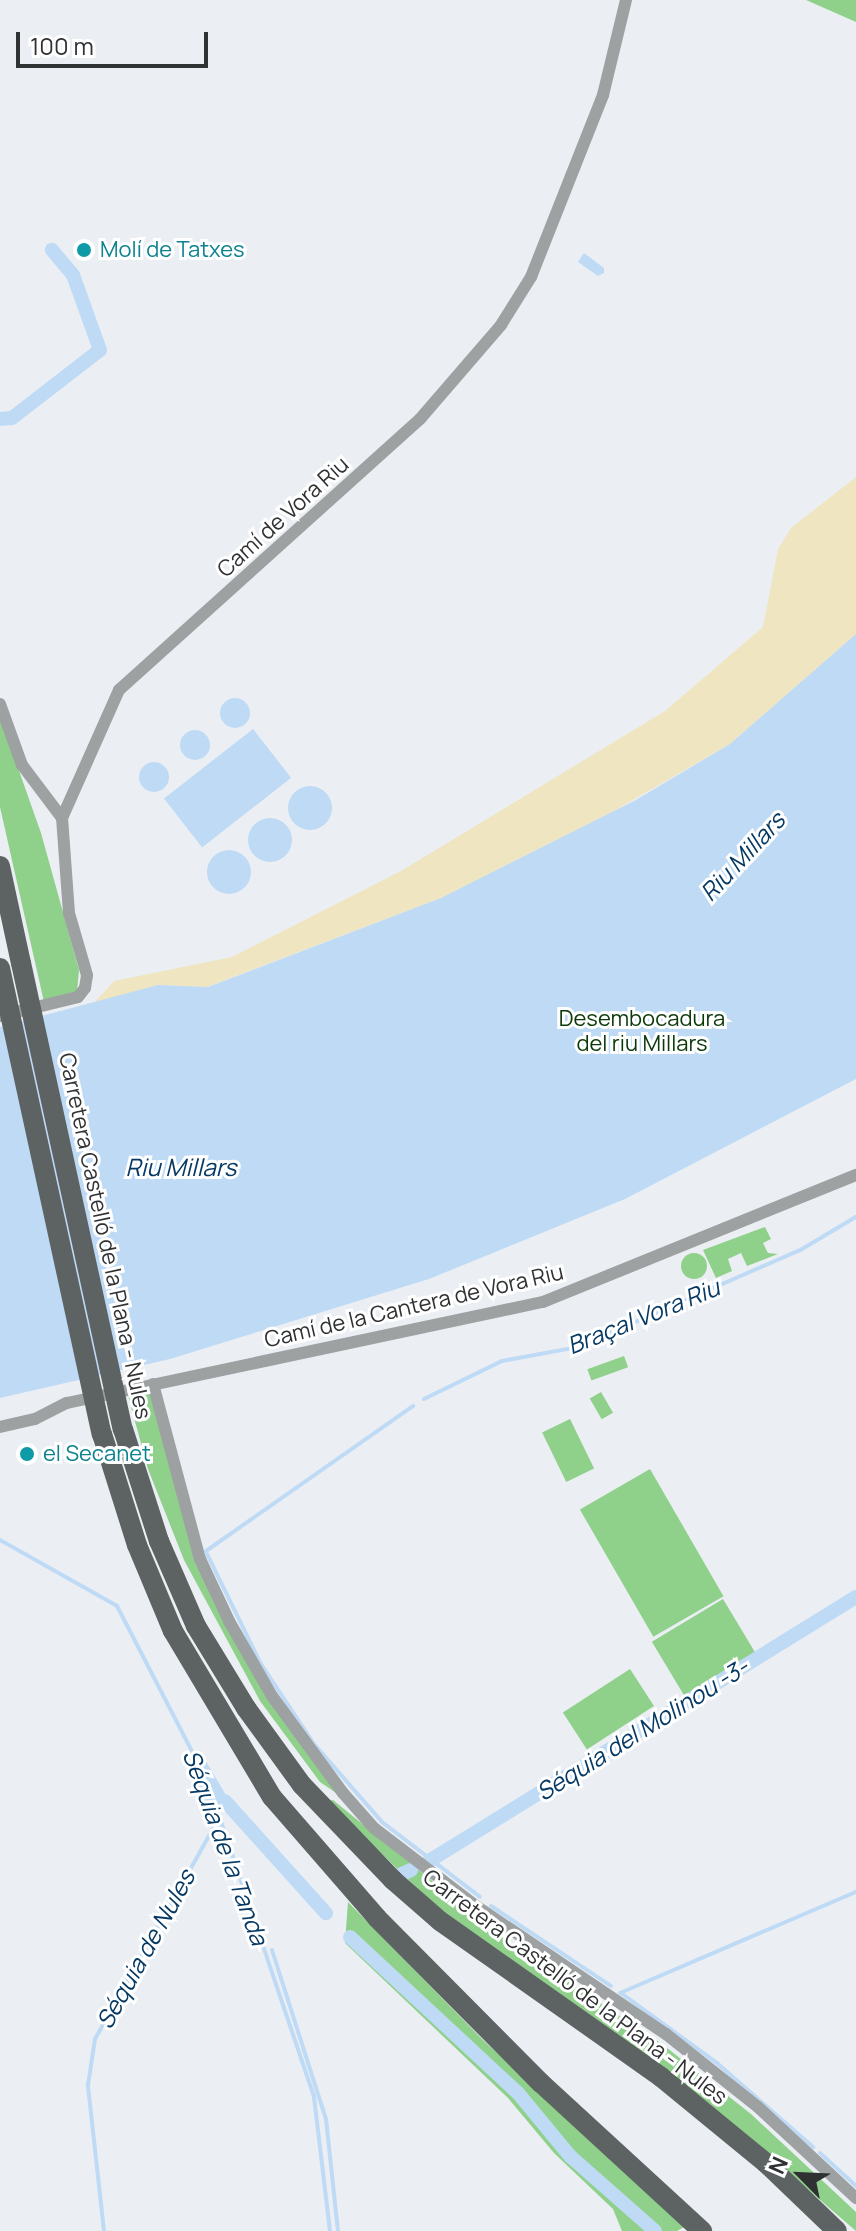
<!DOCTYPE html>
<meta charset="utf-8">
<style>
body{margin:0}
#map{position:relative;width:856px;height:2231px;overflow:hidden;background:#ebeff4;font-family:Manrope,sans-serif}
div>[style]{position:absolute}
.green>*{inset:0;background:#8fd08a;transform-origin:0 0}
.round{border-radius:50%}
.sand>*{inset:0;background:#efe5c0}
.water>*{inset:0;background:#bfdaf5;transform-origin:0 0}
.stream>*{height:4px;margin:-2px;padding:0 2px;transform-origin:2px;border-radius:2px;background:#bfdaf5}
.canal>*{height:14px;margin:-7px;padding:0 7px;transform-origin:7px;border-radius:7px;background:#bfdaf5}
.minor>*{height:12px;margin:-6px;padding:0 6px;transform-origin:6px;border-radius:6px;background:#9ea1a2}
.primary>*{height:20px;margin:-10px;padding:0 10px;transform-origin:10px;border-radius:10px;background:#5d6263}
.primary-bridge>*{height:20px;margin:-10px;padding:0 10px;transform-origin:10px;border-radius:10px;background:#5d6263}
.dots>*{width:22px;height:22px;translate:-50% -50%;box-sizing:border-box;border:4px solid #fff;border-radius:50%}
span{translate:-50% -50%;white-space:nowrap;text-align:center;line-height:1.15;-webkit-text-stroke:6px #fff;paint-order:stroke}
.culture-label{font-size:22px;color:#0d838f}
.left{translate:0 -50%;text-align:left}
.street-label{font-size:22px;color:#2f3133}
.park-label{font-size:22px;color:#0b390a}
.water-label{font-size:24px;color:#063a64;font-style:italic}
.north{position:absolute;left:760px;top:2135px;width:80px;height:80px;-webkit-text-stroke:6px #fff;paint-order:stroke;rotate:294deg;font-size:22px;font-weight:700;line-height:32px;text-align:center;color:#2f3133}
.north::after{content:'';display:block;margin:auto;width:28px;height:36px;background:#2f3133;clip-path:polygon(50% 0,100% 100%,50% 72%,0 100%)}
.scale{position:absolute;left:16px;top:32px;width:192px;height:36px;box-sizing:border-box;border:4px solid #2f3133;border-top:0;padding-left:10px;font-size:24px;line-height:28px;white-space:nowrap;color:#2f3133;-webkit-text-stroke:6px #fff;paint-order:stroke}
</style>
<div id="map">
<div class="green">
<div style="clip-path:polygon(806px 0,856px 0,856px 22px)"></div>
<div style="clip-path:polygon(0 717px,41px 833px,79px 970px,77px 992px,44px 1002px,0 807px)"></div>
<div style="clip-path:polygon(765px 1227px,771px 1239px,763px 1243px,768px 1253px,778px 1254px,747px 1266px,741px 1253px,728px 1259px,732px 1271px,716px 1278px,703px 1250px)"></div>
<div class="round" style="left:681px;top:1253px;width:26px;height:26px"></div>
<div style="left:624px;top:1356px;width:12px;height:39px;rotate:70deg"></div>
<div style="clip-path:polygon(151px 1387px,175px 1477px,226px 1620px,342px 1797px,320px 1782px,260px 1701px,184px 1560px,148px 1469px,127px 1392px)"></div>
<div style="left:601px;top:1392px;width:24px;height:13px;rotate:60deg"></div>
<div style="left:570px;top:1419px;width:55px;height:31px;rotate:64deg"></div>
<div style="left:650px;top:1469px;width:147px;height:81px;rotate:60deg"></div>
<div style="left:723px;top:1599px;width:66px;height:83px;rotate:59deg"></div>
<div style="left:630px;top:1669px;width:44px;height:80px;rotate:57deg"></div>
<div style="clip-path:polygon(333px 1800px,496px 1933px,662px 2044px,751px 2114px,856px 2212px,856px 2231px,782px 2167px,429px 1900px,328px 1801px)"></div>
<div style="clip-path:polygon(348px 1902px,483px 2040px,686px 2226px,677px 2231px,622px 2231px,613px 2209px,554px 2153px,508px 2098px,345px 1943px)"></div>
</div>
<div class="sand">
<div style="clip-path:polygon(856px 477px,856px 634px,730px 744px,612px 812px,441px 898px,207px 987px,158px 985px,92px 1005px,114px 981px,232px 957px,401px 871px,665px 711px,763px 627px,778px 549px,791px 528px)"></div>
</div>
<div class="water">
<div style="clip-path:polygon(584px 253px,604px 268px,604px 273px,598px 276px,578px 262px)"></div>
<div style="clip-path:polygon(856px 634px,856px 1079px,625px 1199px,429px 1279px,170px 1359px,0 1398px,0 1027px,158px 985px,208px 987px,441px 898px,634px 801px,730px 744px)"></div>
<div class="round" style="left:220px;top:698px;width:30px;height:30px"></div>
<div style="left:253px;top:729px;width:62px;height:113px;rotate:52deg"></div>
<div class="round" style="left:180px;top:730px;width:30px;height:30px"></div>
<div class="round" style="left:139px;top:762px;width:30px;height:30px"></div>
<div class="round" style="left:288px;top:786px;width:44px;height:44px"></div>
<div class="round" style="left:248px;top:818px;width:44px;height:44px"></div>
<div class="round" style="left:207px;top:850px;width:44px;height:44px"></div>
<div style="clip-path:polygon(201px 1753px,226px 1795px,240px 1813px,230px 1817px,225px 1809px,206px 1818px,191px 1759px)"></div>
</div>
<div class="stream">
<div style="left:424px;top:1399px;width:87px;rotate:-26deg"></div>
<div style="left:502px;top:1361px;width:77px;rotate:-10.4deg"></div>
<div style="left:578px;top:1347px;width:244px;rotate:-23.6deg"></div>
<div style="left:802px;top:1249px;width:63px;rotate:-30.7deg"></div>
<div style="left:0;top:1540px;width:134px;rotate:29.4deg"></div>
<div style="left:117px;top:1606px;width:174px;rotate:62.7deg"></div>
<div style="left:206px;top:1551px;width:253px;rotate:-35deg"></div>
<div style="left:207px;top:1554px;width:123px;rotate:63.9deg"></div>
<div style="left:261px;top:1664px;width:96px;rotate:56.5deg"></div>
<div style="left:314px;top:1744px;width:103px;rotate:48.9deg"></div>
<div style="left:382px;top:1822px;width:123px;rotate:37.4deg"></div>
<div style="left:217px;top:1810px;width:303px;rotate:71.3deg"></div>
<div style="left:314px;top:2097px;width:135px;rotate:83.2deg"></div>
<div style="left:491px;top:1906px;width:144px;rotate:33.7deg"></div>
<div style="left:272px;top:1950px;width:177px;rotate:72.3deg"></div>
<div style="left:326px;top:2119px;width:113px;rotate:83.9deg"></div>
<div style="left:620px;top:1993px;width:257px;rotate:-23.2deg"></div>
<div style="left:621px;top:1993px;width:119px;rotate:36.1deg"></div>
<div style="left:717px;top:2063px;width:128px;rotate:41.2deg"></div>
<div style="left:820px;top:2153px;width:49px;rotate:42.5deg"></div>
<div style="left:104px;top:2231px;width:147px;rotate:-96.3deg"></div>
<div style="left:88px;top:2085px;width:47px;rotate:-81.3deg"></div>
<div style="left:95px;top:2039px;width:256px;rotate:-60.7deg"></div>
</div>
<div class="canal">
<div style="left:0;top:419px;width:12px;rotate:-5deg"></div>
<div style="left:12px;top:418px;width:111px;rotate:-37.7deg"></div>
<div style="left:100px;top:350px;width:80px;rotate:-109.8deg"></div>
<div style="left:73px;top:275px;width:33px;rotate:-130deg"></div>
<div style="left:225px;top:1801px;width:151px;rotate:48deg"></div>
<div style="left:429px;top:1861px;width:502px;rotate:-31.73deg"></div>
<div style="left:402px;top:1874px;width:10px;rotate:-24deg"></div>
<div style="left:350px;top:1937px;width:229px;rotate:42.9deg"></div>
<div style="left:518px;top:2093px;width:82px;rotate:50.5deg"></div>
<div style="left:570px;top:2156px;width:113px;rotate:41.4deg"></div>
</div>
<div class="minor">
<div style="left:0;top:704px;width:65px;rotate:70.2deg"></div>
<div style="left:22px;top:765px;width:66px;rotate:53deg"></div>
<div style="left:0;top:1016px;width:80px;rotate:-13.7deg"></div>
<div style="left:78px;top:997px;width:11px;rotate:-52deg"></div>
<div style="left:85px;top:988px;width:13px;rotate:-81deg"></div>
<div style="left:87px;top:975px;width:65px;rotate:-106.2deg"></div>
<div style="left:69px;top:913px;width:95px;rotate:-94.2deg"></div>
<div style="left:62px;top:818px;width:140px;rotate:-66deg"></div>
<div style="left:119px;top:690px;width:405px;rotate:-42deg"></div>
<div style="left:420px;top:419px;width:124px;rotate:-49.2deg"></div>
<div style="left:501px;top:325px;width:57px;rotate:-58deg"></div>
<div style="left:531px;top:277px;width:196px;rotate:-68.4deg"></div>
<div style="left:603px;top:95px;width:98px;rotate:-76.4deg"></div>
<div style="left:153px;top:1384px;width:181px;rotate:75deg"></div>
<div style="left:200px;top:1559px;width:68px;rotate:64.9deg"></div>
<div style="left:229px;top:1621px;width:86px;rotate:60.2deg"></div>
<div style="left:272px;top:1696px;width:120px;rotate:53.8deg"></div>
<div style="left:343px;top:1793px;width:47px;rotate:48.5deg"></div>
<div style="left:374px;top:1828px;width:128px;rotate:37.4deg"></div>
<div style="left:476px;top:1906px;width:229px;rotate:34deg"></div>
<div style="left:666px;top:2034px;width:117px;rotate:38.4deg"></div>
<div style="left:758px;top:2107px;width:134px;rotate:42.9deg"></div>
<div style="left:0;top:1427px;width:36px;rotate:-13deg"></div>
<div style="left:35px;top:1419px;width:36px;rotate:-27deg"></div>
<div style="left:67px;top:1403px;width:487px;rotate:-12deg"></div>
<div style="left:543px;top:1302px;width:338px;rotate:-22.1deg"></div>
</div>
<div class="primary">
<div style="left:0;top:866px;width:99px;rotate:77.8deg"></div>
<div style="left:123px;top:1429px;width:118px;rotate:72.2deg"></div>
<div style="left:159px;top:1541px;width:93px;rotate:66.5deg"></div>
<div style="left:196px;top:1626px;width:96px;rotate:58.6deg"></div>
<div style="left:246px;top:1708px;width:95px;rotate:54deg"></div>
<div style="left:302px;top:1785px;width:132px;rotate:46.2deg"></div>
<div style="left:393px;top:1880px;width:62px;rotate:41.1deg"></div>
<div style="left:440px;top:1921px;width:271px;rotate:35.2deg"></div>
<div style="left:661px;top:2077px;width:136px;rotate:39.3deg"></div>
<div style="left:766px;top:2163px;width:98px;rotate:43.8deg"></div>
<div style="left:102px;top:1434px;width:116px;rotate:72.5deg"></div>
<div style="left:137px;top:1545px;width:93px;rotate:67.3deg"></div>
<div style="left:173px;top:1631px;width:193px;rotate:59.2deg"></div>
<div style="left:272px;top:1797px;width:160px;rotate:49deg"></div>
<div style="left:377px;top:1918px;width:233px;rotate:45.2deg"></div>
<div style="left:541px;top:2083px;width:219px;rotate:42.6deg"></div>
</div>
<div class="primary-bridge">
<div style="left:21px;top:963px;width:477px;rotate:77.7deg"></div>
<div style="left:0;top:968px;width:477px;rotate:77.7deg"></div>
</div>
<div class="dots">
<div style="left:84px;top:250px;background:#0f9aa8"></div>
<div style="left:27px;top:1454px;background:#0f9aa8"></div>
</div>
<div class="culture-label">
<span class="left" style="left:100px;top:250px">Molí de Tatxes</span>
<span class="left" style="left:43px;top:1454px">el Secanet</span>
</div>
<div class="street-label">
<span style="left:283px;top:517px;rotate:-42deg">Camí de Vora Riu</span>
<span style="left:105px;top:1236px;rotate:78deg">Carretera Castelló de la Plana - Nules</span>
<span style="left:414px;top:1306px;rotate:-13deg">Camí de la Cantera de Vora Riu</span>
<span style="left:575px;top:1987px;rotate:37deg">Carretera Castelló de la Plana - Nules</span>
</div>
<div class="park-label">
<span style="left:642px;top:1031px">Desembocadura<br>del riu Millars</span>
</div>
<div class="water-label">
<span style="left:742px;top:856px;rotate:-47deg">Riu Millars</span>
<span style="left:181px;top:1167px">Riu Millars</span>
<span style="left:643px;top:1316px;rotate:-22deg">Braçal Vora Riu</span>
<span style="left:642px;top:1729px;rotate:-32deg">Séquia del Molinou -3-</span>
<span style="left:226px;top:1847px;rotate:70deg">Séquia de la Tanda</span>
<span style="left:145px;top:1949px;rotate:-61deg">Séquia de Nules</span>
</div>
<div class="north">N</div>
<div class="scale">100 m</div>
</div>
